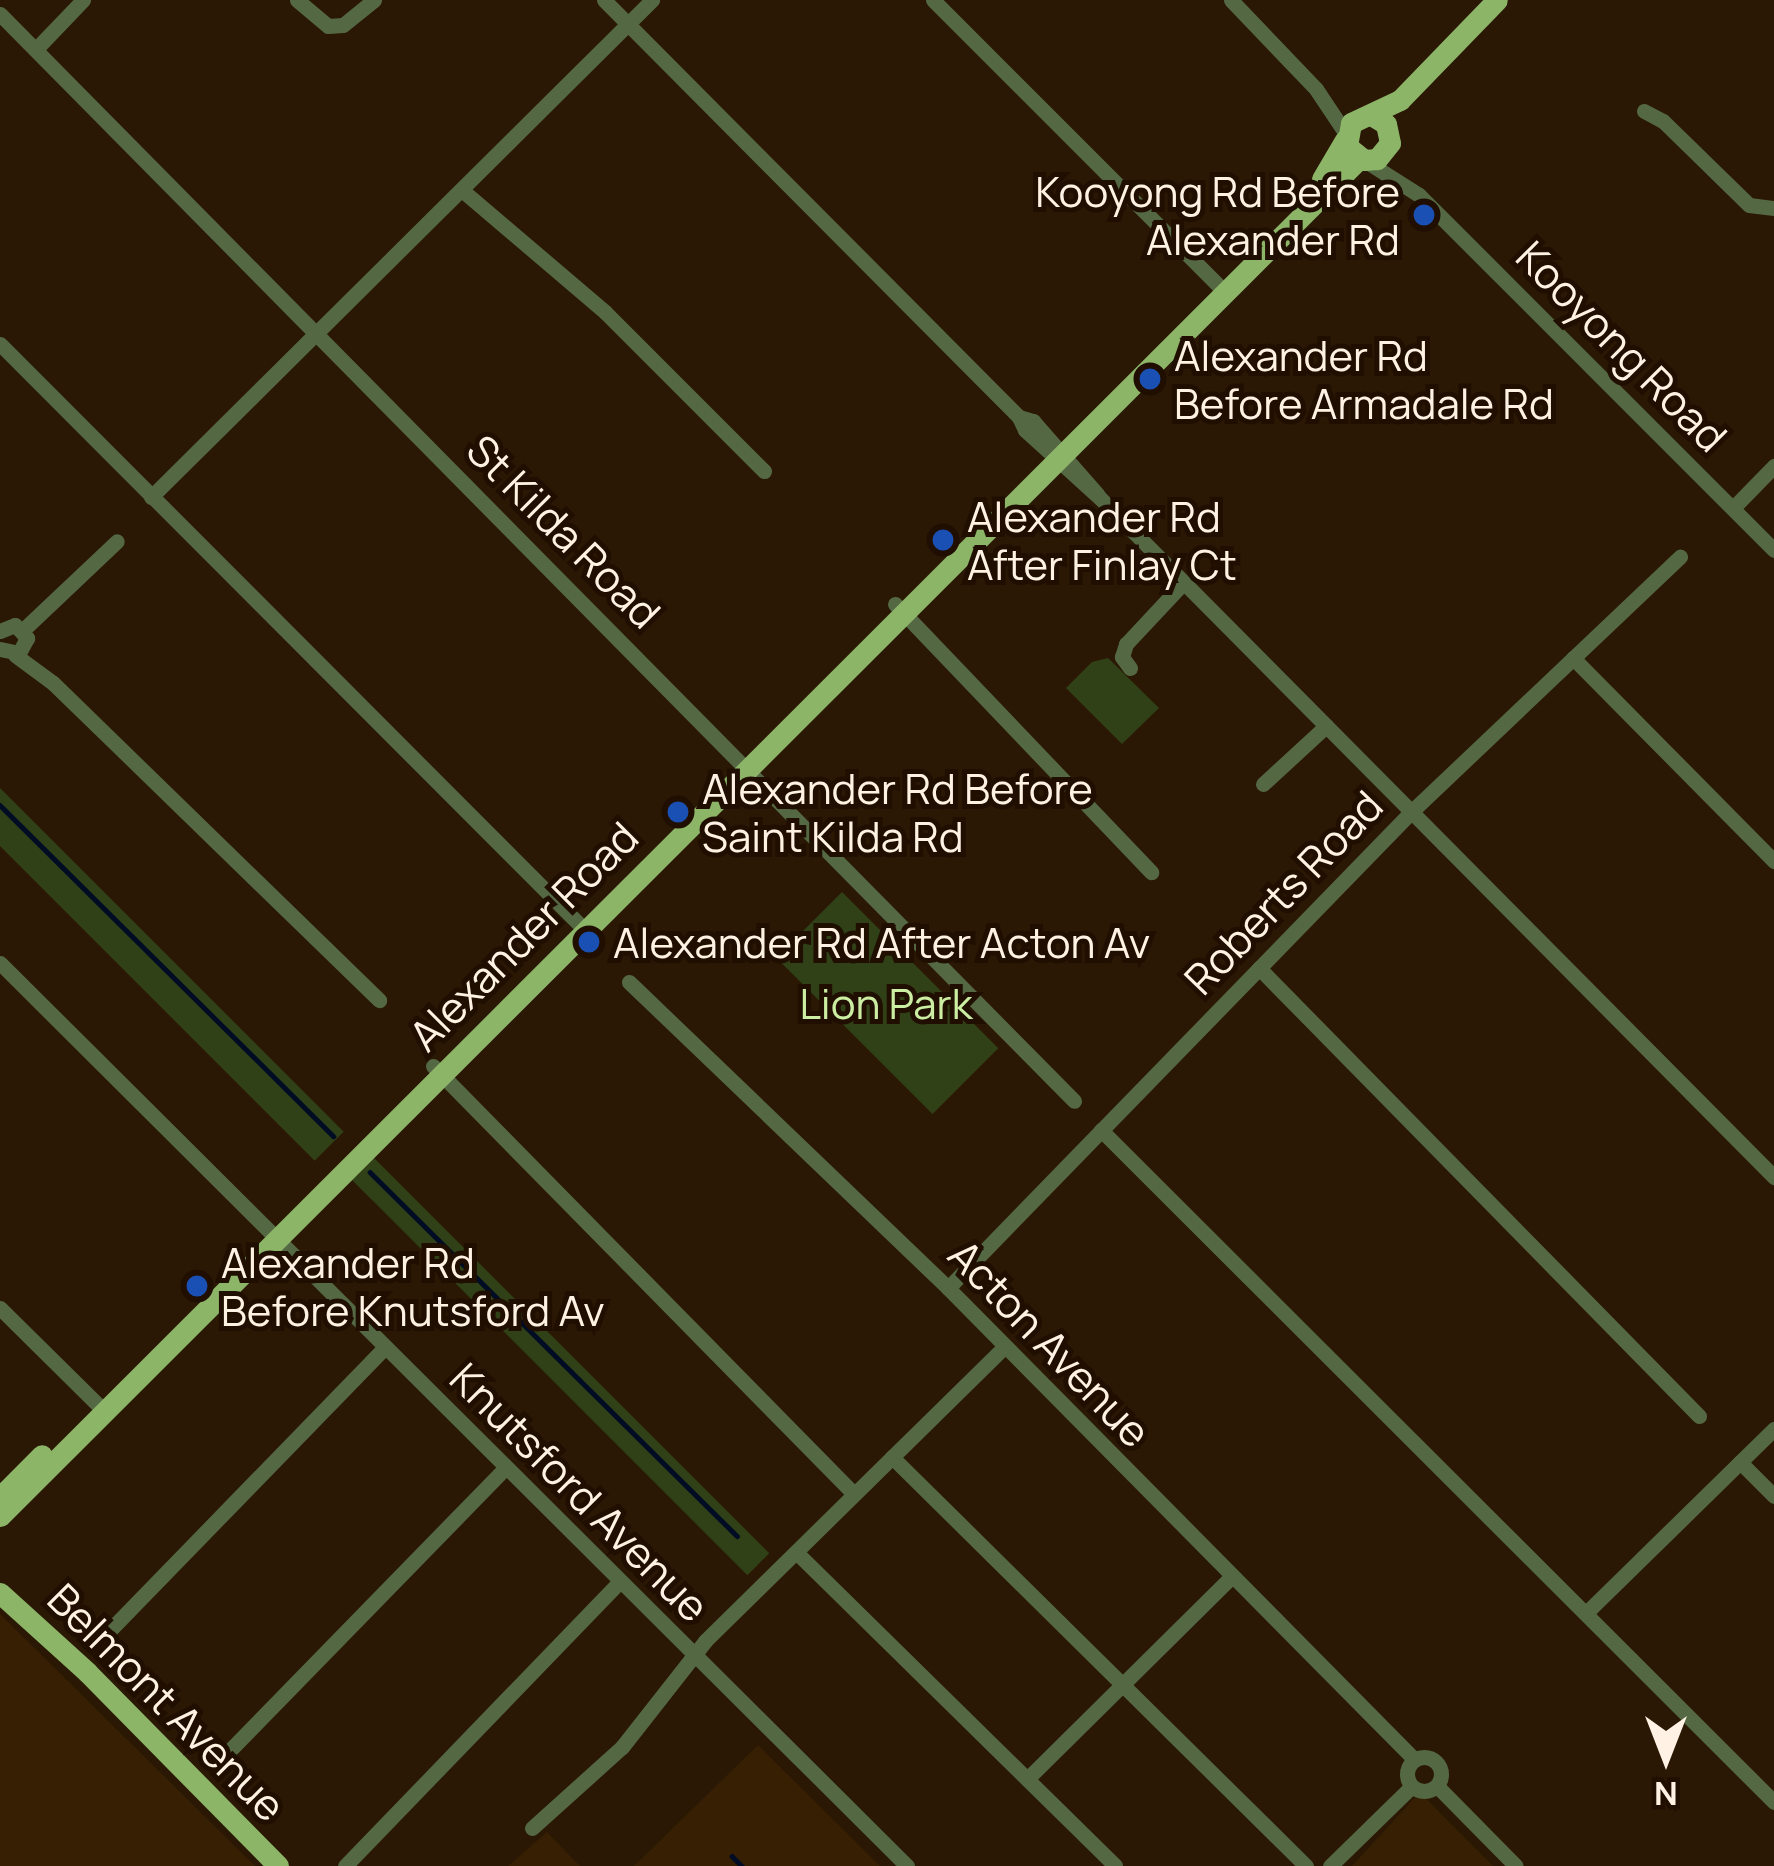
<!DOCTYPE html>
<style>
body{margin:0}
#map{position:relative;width:1774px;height:1866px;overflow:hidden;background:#2a1804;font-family:Manrope,sans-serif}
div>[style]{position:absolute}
.built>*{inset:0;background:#361f03}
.green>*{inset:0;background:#304117;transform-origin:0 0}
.stream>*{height:4.5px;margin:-2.25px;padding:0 2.25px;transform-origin:2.25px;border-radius:2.25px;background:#000c24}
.minor>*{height:15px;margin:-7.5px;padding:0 7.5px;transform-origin:7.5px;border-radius:7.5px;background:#546844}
.minor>.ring{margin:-7.5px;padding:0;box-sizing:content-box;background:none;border:15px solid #546844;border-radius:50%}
.major>*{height:21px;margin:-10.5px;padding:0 10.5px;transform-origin:10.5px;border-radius:10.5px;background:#8cb568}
.dots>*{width:33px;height:33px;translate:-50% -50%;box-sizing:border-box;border:6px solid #200f00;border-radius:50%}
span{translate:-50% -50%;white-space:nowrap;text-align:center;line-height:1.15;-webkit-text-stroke:10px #200f00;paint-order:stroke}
.poi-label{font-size:42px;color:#fff2e5}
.right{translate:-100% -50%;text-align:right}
.left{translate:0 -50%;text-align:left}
.street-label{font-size:42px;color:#fff2e5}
.park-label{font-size:42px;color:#cceea3}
.north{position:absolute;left:1606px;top:1698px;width:120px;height:120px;-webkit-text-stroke:9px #200f00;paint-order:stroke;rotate:180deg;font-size:33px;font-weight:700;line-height:48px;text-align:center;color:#fff2e5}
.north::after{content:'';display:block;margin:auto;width:42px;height:54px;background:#fff2e5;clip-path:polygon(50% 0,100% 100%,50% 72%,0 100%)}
</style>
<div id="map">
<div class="built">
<div style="clip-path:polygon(0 1614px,73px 1686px,255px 1866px,0 1866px)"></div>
<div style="clip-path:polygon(758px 1745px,880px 1866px,634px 1866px)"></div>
<div style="clip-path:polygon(1420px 1792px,1450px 1823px,1493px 1866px,1352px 1866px)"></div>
<div style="clip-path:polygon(547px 1832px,580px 1866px,508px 1866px)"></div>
</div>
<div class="green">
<div style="clip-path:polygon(1108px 658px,1159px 708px,1122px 744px,1066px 688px,1092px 662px)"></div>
<div style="left:0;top:788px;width:486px;height:41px;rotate:45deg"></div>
<div style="left:842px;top:892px;width:221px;height:93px;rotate:45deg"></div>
<div style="left:374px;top:1158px;width:559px;height:31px;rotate:45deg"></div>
</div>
<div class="stream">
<div style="left:0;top:805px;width:470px;rotate:44.8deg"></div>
<div style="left:370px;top:1172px;width:517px;rotate:44.76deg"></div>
<div style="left:732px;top:1856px;width:14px;rotate:45deg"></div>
</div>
<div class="minor">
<div style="left:297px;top:0;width:40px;rotate:40deg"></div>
<div style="left:328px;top:26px;width:15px;rotate:-4deg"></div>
<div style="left:343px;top:25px;width:40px;rotate:-39deg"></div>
<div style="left:604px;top:0;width:588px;rotate:45.14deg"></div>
<div style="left:1019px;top:417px;width:14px;rotate:65deg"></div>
<div style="left:1025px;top:430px;width:101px;rotate:42.2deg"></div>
<div style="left:1100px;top:498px;width:957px;rotate:45.21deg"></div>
<div style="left:933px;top:0;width:412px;rotate:45deg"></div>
<div style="left:1231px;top:0;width:123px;rotate:46.3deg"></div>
<div style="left:1316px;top:89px;width:54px;rotate:56.3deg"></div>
<div style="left:0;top:14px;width:1528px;rotate:45.34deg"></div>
<div style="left:36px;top:49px;width:68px;rotate:-46.2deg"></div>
<div style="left:1644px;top:111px;width:21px;rotate:28deg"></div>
<div style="left:1663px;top:121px;width:120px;rotate:44.3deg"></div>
<div style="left:1749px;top:205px;width:25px;rotate:7deg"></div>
<div style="left:1364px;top:160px;width:65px;rotate:32.5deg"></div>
<div style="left:1419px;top:195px;width:502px;rotate:45deg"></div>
<div style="left:463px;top:191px;width:187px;rotate:40.4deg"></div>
<div style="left:605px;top:312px;width:225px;rotate:45deg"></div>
<div style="left:0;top:344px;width:828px;rotate:45.05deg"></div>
<div style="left:1019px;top:417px;width:15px;rotate:16deg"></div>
<div style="left:1033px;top:421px;width:98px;rotate:48.7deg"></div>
<div style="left:151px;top:497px;width:706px;rotate:-44.77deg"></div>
<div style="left:1733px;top:508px;width:59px;rotate:-45.7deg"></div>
<div style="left:895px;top:604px;width:371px;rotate:46.3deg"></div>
<div style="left:23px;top:630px;width:129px;rotate:-43.4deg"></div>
<div style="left:0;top:631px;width:16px;rotate:-22deg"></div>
<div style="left:15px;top:625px;width:18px;rotate:47deg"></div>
<div style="left:27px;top:638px;width:17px;rotate:118deg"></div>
<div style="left:19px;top:653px;width:19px;rotate:-168deg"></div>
<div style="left:15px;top:655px;width:47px;rotate:36.4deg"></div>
<div style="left:53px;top:683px;width:455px;rotate:44.2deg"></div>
<div style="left:1573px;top:658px;width:286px;rotate:45.3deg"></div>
<div style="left:1130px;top:668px;width:14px;rotate:-126deg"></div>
<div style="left:1122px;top:657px;width:14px;rotate:-73deg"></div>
<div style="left:1126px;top:644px;width:83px;rotate:-46.9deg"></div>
<div style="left:1263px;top:784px;width:86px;rotate:-42.6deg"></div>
<div style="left:0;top:963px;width:1280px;rotate:44.87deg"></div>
<div style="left:1259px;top:968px;width:628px;rotate:45.52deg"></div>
<div style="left:629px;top:982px;width:442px;rotate:43.8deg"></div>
<div style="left:948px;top:1288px;width:663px;rotate:45.31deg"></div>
<div style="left:433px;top:1066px;width:600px;rotate:45.47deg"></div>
<div style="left:1101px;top:1130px;width:951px;rotate:44.96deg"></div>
<div style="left:948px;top:1288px;width:664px;rotate:-45.79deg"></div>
<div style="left:1411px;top:812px;width:371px;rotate:-43.5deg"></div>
<div style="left:0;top:1308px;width:146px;rotate:44.7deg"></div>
<div style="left:892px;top:1457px;width:582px;rotate:44.65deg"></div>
<div style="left:1740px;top:1462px;width:48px;rotate:45deg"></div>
<div style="left:797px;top:1553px;width:446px;rotate:44.5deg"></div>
<div style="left:1588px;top:1611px;width:260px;rotate:-44.4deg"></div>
<div style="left:110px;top:1630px;width:393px;rotate:-45.8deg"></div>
<div style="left:232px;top:1748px;width:391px;rotate:-45.7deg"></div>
<div class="ring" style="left:1407px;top:1757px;width:19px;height:19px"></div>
<div style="left:1027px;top:1779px;width:287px;rotate:-44.7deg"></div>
<div style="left:1437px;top:1786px;width:112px;rotate:45.4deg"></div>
<div style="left:532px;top:1828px;width:121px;rotate:-42deg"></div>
<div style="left:622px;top:1747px;width:135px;rotate:-51.9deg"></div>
<div style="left:705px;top:1641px;width:418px;rotate:-44.5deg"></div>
<div style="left:345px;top:1866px;width:395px;rotate:-46deg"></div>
<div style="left:1330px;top:1866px;width:113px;rotate:-44.3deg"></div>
</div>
<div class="major">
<div style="left:1373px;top:116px;width:15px;rotate:32deg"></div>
<div style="left:1386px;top:124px;width:19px;rotate:78deg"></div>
<div style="left:1390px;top:143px;width:21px;rotate:129deg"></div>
<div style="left:1377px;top:159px;width:13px;rotate:176deg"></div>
<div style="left:1364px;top:160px;width:22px;rotate:-141deg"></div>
<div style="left:1347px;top:146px;width:23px;rotate:-80deg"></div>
<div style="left:1351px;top:123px;width:54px;rotate:-25.1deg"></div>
<div style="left:1400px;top:100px;width:139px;rotate:-45.9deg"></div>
<div style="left:1322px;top:179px;width:45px;rotate:-59.5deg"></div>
<div style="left:0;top:1497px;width:59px;rotate:-45deg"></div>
<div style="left:0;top:1516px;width:1921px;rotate:-44.96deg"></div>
<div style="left:0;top:1593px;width:118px;rotate:42.2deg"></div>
<div style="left:87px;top:1672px;width:272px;rotate:45.4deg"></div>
</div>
<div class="dots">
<div style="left:1424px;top:215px;background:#1a4fb4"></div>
<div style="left:1150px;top:379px;background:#1a4fb4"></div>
<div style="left:943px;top:540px;background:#1a4fb4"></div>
<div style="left:678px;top:812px;background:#1a4fb4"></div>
<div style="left:589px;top:942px;background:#1a4fb4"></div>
<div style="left:197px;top:1286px;background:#1a4fb4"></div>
</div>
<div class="poi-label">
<span class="right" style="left:1400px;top:215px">Kooyong Rd Before<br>Alexander Rd</span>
<span class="left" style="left:1174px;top:379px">Alexander Rd<br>Before Armadale Rd</span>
<span class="left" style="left:967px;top:540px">Alexander Rd<br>After Finlay Ct</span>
<span class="left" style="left:702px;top:812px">Alexander Rd Before<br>Saint Kilda Rd</span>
<span class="left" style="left:613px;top:942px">Alexander Rd After Acton Av</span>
<span class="left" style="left:221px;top:1286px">Alexander Rd<br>Before Knutsford Av</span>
</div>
<div class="street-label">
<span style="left:1622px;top:346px;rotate:45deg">Kooyong Road</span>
<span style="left:564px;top:531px;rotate:45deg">St Kilda Road</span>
<span style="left:1283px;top:892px;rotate:-46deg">Roberts Road</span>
<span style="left:523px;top:936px;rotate:-45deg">Alexander Road</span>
<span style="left:1050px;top:1343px;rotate:46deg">Acton Avenue</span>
<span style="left:580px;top:1492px;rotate:45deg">Knutsford Avenue</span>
<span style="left:167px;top:1702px;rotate:45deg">Belmont Avenue</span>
</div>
<div class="park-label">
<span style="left:886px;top:1003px">Lion Park</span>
</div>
<div class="north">N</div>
</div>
